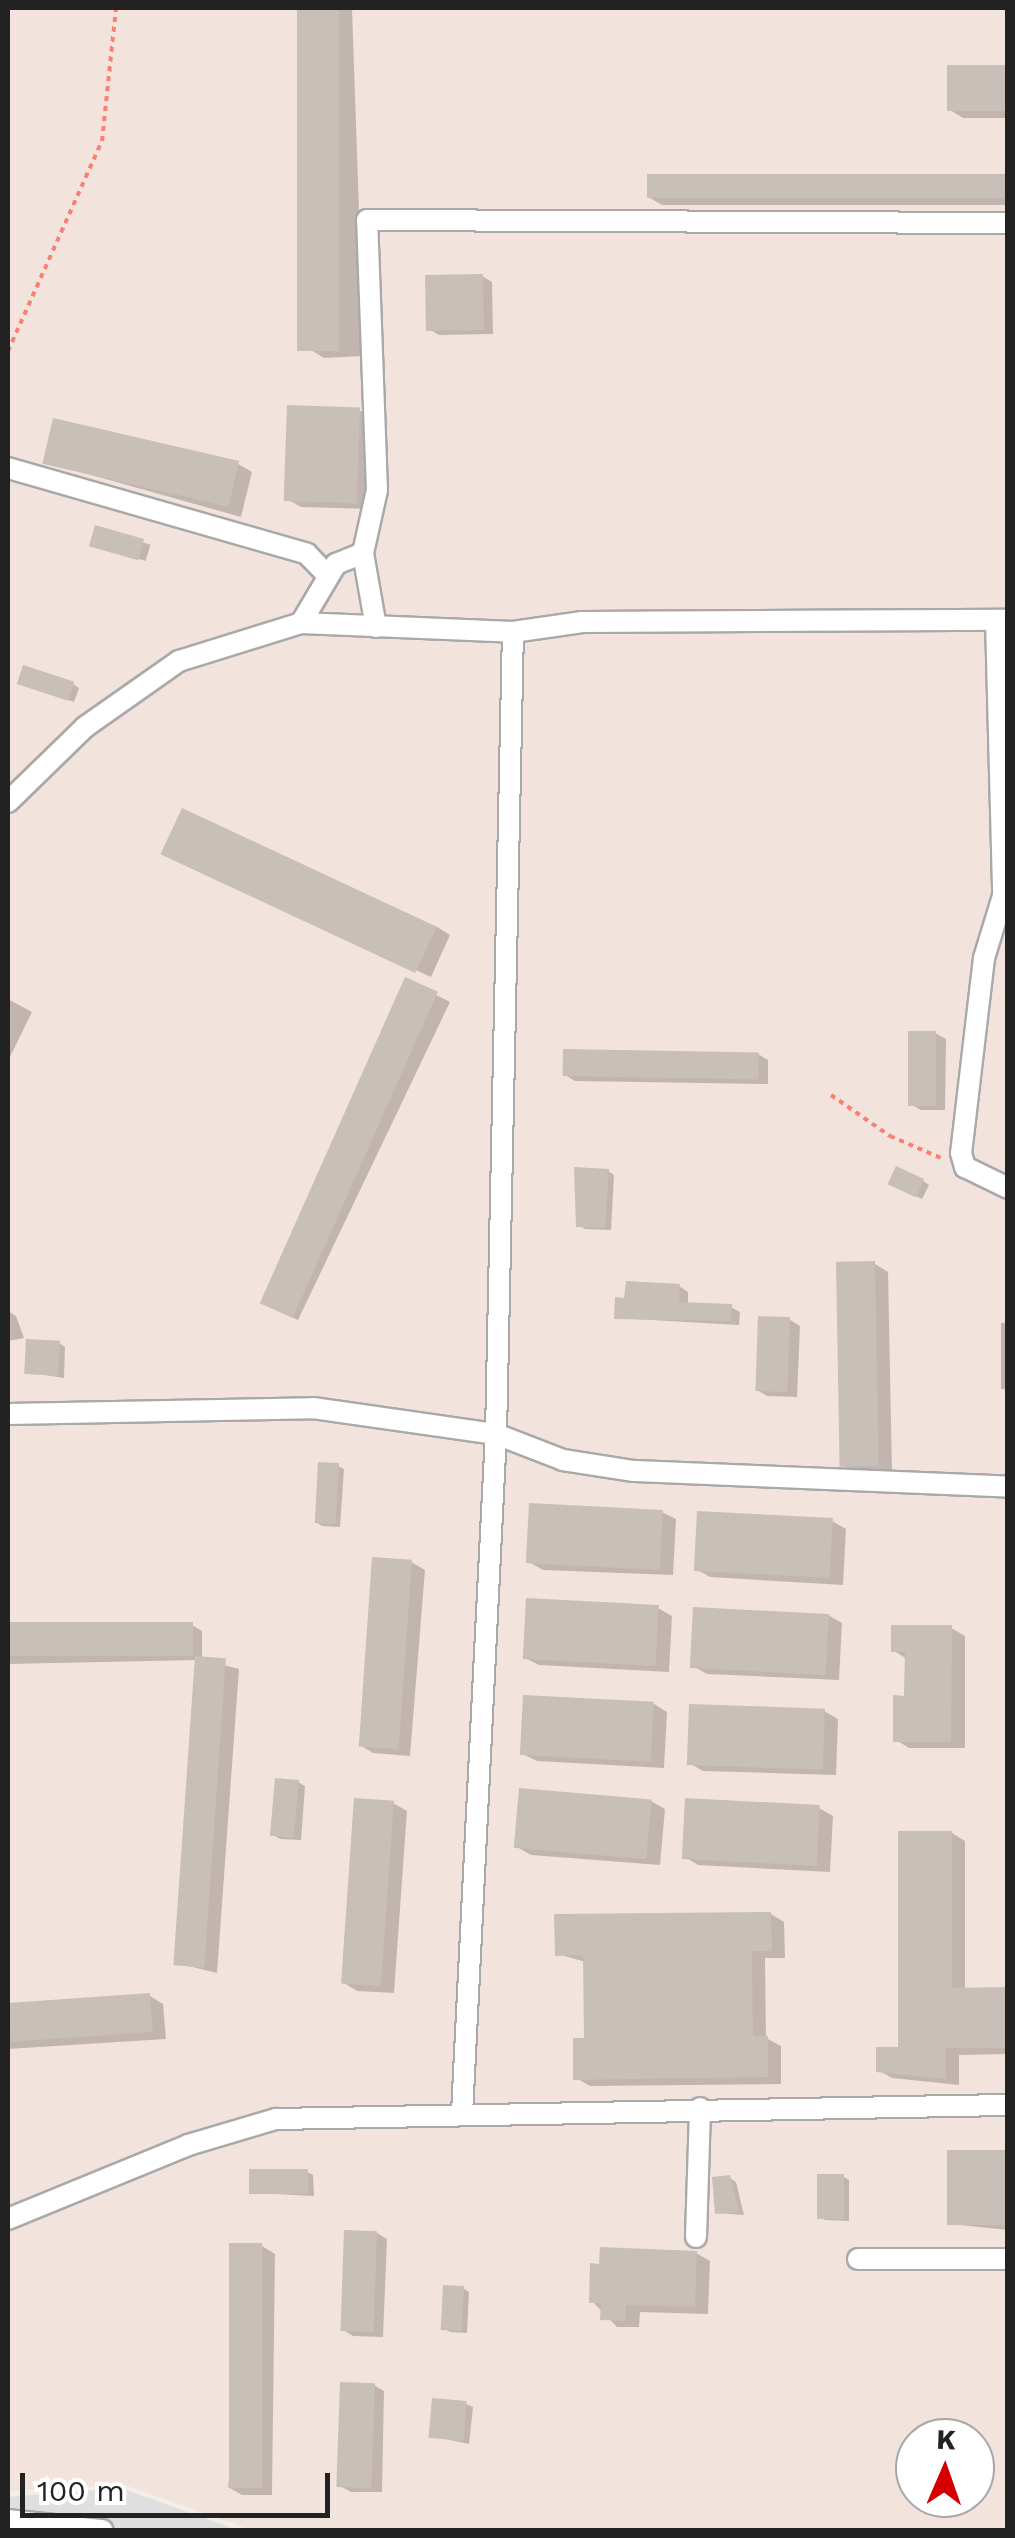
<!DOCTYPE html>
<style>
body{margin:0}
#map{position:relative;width:1015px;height:2538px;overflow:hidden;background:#f2efe9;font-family:"Work Sans",sans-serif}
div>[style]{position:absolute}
.residential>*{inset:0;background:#e0dfdf}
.military>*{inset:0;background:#f3e3dd}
.shadow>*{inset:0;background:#0003;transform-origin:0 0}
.building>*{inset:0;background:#c7bfb8;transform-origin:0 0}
.path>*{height:4px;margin-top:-2px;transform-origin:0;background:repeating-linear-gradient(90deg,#fa8072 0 5px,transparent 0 10px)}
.roads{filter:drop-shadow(2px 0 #a9a9a9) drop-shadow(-2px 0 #a9a9a9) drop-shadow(0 2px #a9a9a9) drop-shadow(0 -2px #a9a9a9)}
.minor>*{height:20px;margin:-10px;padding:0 10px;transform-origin:10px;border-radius:10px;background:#fff}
span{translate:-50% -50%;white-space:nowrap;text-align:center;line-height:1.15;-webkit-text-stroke:8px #fff;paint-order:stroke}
.frame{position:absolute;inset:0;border:10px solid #222;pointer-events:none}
.north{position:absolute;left:895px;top:2418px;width:100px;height:100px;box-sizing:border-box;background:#fff;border:2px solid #a7a7a7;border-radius:50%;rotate:2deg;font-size:28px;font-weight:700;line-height:40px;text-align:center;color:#222}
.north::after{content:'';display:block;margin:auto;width:35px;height:45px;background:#d40000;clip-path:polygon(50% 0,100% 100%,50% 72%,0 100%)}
.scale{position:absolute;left:20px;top:2473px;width:310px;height:45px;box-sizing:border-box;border:5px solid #222;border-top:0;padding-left:12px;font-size:30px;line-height:35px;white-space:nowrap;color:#222;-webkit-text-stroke:8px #fff;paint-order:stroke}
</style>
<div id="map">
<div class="residential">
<div style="clip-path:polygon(121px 2488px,238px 2530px,8px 2530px,8px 2497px)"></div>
</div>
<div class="military">
<div style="clip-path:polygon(evenodd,8px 8px,1007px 8px,1007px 2530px,251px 2530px,125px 2485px,8px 2491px,8px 8px,915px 2438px,975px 2438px,975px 2498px,915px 2498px,915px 2438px)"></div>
</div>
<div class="shadow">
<div style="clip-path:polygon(299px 8px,352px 8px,364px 356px,324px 358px,311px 350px)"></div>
<div style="clip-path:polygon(1008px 67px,1008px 118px,963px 118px,950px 110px)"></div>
<div style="clip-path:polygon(1008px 177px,1008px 205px,662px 205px,650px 198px)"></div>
<div style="clip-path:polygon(482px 276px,492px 282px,493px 334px,439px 335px,429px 329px)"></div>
<div style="clip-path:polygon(359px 410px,373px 418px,372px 509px,301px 507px,287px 499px)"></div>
<div style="clip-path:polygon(45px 462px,238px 464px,252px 472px,241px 517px)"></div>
<div style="left:96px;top:528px;width:57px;height:17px;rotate:17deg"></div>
<div style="clip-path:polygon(73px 684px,79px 688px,74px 702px,26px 686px)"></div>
<div style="clip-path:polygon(178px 861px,437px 927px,450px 935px,431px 977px)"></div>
<div style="clip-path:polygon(406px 980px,450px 1002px,298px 1320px,267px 1306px)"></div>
<div style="clip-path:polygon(8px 999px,32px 1012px,8px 1061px)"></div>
<div style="clip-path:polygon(935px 1033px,946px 1039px,945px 1110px,921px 1110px,910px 1104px)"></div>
<div style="clip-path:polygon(758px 1054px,768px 1060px,768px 1084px,575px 1081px,565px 1075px)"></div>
<div style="clip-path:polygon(608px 1171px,614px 1175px,611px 1230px,585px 1229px,579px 1225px)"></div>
<div style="clip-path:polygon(923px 1181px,929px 1185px,922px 1199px,896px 1187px)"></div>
<div style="clip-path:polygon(875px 1264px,888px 1272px,892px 1472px,856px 1473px,842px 1465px)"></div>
<div style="clip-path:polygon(679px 1286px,688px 1292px,688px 1305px,731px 1307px,740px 1312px,739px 1325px,616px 1318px)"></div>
<div style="clip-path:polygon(8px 1311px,16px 1316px,24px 1338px,8px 1341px)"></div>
<div style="clip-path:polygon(790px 1320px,800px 1326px,797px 1397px,767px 1396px,757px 1390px)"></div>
<div style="left:1001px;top:1323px;width:7px;height:66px"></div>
<div style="clip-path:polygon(59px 1343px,65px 1347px,64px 1378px,26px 1372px)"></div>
<div style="clip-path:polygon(338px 1466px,344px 1469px,340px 1527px,322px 1526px,316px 1522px)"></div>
<div style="clip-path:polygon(662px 1512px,676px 1519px,673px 1575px,543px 1570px,529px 1562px)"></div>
<div style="clip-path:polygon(832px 1521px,846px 1529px,843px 1585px,710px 1577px,696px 1569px)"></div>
<div style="clip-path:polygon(411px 1562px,425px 1570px,410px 1756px,373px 1753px,360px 1745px)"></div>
<div style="clip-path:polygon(658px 1608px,672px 1616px,669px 1672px,539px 1665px,525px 1658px)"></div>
<div style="clip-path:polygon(828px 1615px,842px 1623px,839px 1680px,707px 1674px,693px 1666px)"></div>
<div style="clip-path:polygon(192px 1625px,202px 1631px,202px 1659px,239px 1669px,217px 1973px,176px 1963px,197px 1660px,8px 1664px,8px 1627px)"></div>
<div style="clip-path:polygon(951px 1628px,965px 1636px,965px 1748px,909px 1748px,896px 1740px,907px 1698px,907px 1659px,894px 1651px)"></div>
<div style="clip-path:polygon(654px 1704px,667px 1712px,664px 1768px,537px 1761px,523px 1754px)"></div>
<div style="clip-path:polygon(824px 1711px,838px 1719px,836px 1775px,703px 1771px,689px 1763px)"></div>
<div style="clip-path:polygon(298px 1782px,305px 1786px,301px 1840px,280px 1839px,273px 1835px)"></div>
<div style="clip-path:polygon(651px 1801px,665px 1809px,660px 1865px,531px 1855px,517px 1847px)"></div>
<div style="clip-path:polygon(393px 1803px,407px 1811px,394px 1993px,357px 1991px,344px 1983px)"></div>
<div style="clip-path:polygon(819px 1808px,833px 1816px,830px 1872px,698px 1865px,685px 1857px)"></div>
<div style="clip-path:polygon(952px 1833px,965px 1841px,965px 1990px,1008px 1990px,1008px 2054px,959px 2055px,959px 2085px,892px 2078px,878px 2070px,900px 2049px)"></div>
<div style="clip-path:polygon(771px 1914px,784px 1922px,785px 1958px,765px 1958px,766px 2038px,781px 2046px,781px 2084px,590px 2086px,576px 2078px,587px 2041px,586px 1962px,557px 1954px)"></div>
<div style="clip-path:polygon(150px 1996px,163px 2004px,166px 2039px,8px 2049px,8px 2004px)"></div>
<div style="clip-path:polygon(1008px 2153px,1008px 2230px,950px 2224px)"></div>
<div style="clip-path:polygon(307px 2172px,313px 2175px,314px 2196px,252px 2193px)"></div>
<div style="clip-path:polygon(844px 2177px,849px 2180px,849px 2221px,825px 2220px,819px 2217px)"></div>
<div style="clip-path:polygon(730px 2178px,736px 2182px,744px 2215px,718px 2213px)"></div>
<div style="clip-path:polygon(377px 2233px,387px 2239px,383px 2337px,353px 2336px,343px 2330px)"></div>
<div style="clip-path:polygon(262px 2246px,275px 2254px,272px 2495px,242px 2495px,228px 2487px)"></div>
<div style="clip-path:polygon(696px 2253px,710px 2261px,708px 2314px,640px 2312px,639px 2327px,617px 2327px,592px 2301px)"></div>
<div style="clip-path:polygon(463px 2288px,469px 2292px,467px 2333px,450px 2332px,444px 2328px)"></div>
<div style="clip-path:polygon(374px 2385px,384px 2391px,382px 2492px,351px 2492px,340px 2486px)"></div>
<div style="clip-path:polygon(466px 2404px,473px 2407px,469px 2444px,431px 2436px)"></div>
</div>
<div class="building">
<div style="left:297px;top:8px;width:42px;height:343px"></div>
<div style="left:947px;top:65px;width:61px;height:46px"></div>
<div style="left:1008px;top:174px;width:24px;height:361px;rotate:90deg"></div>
<div style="left:483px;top:274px;width:56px;height:58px;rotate:89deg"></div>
<div style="left:287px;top:405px;width:73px;height:96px;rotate:2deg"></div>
<div style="left:53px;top:418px;width:191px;height:47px;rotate:13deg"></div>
<div style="left:95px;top:525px;width:51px;height:22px;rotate:16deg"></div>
<div style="left:23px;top:665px;width:54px;height:20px;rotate:18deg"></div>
<div style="left:182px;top:808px;width:281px;height:51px;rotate:25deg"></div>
<div style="left:405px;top:977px;width:36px;height:357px;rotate:24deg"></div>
<div style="left:908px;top:1031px;width:28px;height:75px"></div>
<div style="left:563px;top:1049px;width:196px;height:27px;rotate:1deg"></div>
<div style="left:896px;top:1166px;width:31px;height:20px;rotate:25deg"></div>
<div style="clip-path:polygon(574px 1167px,609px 1169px,605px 1228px,576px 1227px)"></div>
<div style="left:875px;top:1261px;width:205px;height:39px;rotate:89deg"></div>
<div style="clip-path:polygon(626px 1281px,680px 1284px,679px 1302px,732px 1304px,731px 1321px,614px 1319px,615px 1297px,624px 1298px)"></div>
<div style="left:758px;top:1316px;width:32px;height:75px;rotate:2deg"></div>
<div style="left:26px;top:1339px;width:34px;height:35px;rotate:3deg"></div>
<div style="left:318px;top:1462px;width:21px;height:61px;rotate:3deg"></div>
<div style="left:529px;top:1503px;width:134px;height:60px;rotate:3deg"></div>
<div style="left:697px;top:1511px;width:136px;height:60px;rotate:3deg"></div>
<div style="left:372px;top:1557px;width:40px;height:190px;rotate:4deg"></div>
<div style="left:526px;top:1598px;width:133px;height:61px;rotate:3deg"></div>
<div style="left:693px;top:1607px;width:136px;height:61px;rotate:3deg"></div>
<div style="left:193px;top:1622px;width:34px;height:185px;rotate:90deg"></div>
<div style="clip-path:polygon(891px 1625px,952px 1625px,951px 1742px,893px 1742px,893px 1695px,904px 1696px,905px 1652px,891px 1652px)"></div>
<div style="left:195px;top:1656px;width:31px;height:310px;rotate:4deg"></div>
<div style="left:523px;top:1695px;width:131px;height:60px;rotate:3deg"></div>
<div style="left:689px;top:1704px;width:136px;height:61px;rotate:2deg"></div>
<div style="left:275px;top:1778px;width:24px;height:58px;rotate:5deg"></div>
<div style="left:519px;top:1788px;width:133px;height:60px;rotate:5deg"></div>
<div style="left:354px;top:1798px;width:40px;height:186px;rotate:4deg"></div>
<div style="left:685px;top:1798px;width:135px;height:61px;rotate:3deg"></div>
<div style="clip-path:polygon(898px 1831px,952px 1831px,952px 1988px,1008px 1987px,1008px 2048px,946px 2048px,946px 2079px,876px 2072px,876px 2047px,898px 2047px)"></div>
<div style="clip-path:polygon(771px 1912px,772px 1951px,752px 1951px,753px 2036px,768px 2036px,768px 2077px,573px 2080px,573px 2038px,584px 2038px,583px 1955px,555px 1956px,554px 1914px)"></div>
<div style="left:150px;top:1993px;width:39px;height:142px;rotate:86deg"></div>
<div style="left:1008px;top:2150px;width:75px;height:61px;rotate:90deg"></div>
<div style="left:308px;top:2169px;width:25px;height:59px;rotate:90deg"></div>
<div style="left:817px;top:2174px;width:27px;height:45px"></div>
<div style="clip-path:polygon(730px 2175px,739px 2212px,715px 2214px,712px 2177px)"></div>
<div style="left:344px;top:2230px;width:33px;height:101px;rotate:2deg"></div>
<div style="left:229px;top:2243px;width:33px;height:245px"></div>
<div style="clip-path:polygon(600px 2247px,697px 2251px,695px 2307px,626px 2305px,626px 2321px,600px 2320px,601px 2303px,589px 2303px,590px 2263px,599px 2264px)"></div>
<div style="left:443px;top:2285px;width:21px;height:45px;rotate:3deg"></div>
<div style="left:340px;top:2382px;width:35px;height:105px;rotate:2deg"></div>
<div style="left:432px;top:2398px;width:35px;height:40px;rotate:5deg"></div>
</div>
<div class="path">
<div style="left:8px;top:351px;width:230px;rotate:-65.9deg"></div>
<div style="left:102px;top:141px;width:134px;rotate:-84deg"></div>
<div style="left:831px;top:1095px;width:72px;rotate:34.8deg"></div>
<div style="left:890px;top:1136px;width:56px;rotate:23.3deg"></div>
</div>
<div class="roads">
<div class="minor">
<div style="left:8px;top:468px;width:311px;rotate:16deg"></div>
<div style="left:307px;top:554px;width:29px;rotate:46deg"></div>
<div style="left:996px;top:620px;width:276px;rotate:88.5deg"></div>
<div style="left:1003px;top:896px;width:65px;rotate:107deg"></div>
<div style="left:984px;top:958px;width:196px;rotate:96.7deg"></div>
<div style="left:961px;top:1153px;width:15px;rotate:74deg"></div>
<div style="left:965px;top:1167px;width:48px;rotate:26deg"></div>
<div style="left:301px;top:623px;width:212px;rotate:2.4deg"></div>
<div style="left:513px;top:632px;width:70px;rotate:-8.2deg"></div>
<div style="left:582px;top:622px;width:426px;rotate:-0.3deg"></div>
<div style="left:376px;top:627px;width:75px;rotate:-100deg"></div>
<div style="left:363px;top:553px;width:65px;rotate:-77.5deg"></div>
<div style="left:377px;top:490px;width:270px;rotate:-92.1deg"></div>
<div style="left:367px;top:220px;width:641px;rotate:0.27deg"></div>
<div style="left:8px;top:802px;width:107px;rotate:-44.2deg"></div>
<div style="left:85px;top:727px;width:115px;rotate:-35.1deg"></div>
<div style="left:179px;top:661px;width:128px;rotate:-17.3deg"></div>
<div style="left:301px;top:623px;width:69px;rotate:-59.3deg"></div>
<div style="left:336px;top:564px;width:29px;rotate:-22deg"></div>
<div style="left:8px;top:1414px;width:305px;rotate:-1.1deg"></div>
<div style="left:313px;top:1408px;width:185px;rotate:8.1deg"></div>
<div style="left:496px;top:1434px;width:72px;rotate:21.2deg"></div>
<div style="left:563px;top:1460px;width:72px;rotate:8.8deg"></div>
<div style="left:634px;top:1471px;width:374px;rotate:2.4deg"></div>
<div style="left:462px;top:2114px;width:681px;rotate:-87.14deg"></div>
<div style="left:496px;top:1434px;width:802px;rotate:-88.79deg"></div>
<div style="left:8px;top:2219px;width:195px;rotate:-22.3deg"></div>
<div style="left:188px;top:2145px;width:92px;rotate:-16.5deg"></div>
<div style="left:276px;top:2119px;width:732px;rotate:-1.1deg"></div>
<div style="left:696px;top:2237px;width:129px;rotate:-88.2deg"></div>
<div style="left:858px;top:2259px;width:150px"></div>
<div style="left:8px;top:2520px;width:95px;rotate:6.1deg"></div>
</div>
</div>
<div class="frame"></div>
<div class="north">K</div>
<div class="scale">100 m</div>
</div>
